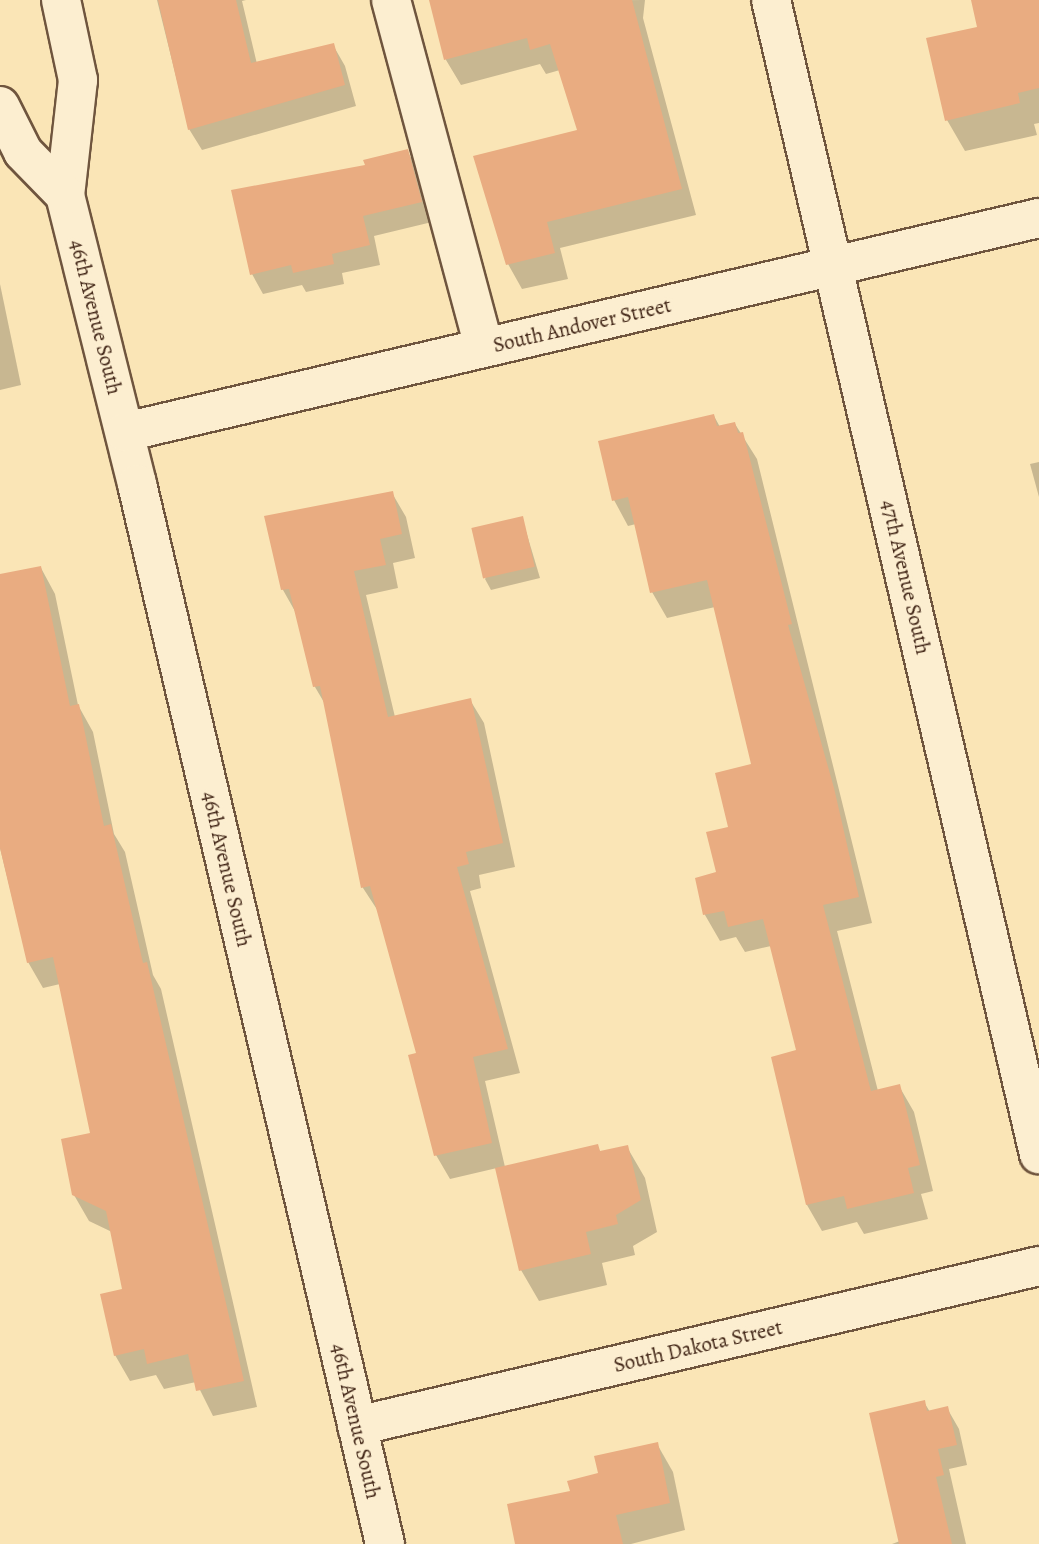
<!DOCTYPE html>
<style>
body{margin:0}
#map{position:relative;width:1039px;height:1544px;overflow:hidden;background:#fae5b6;font-family:Alegreya,serif}
div>[style]{position:absolute}
.shadow>*{inset:0;background:#0003}
.building>*{inset:0;background:#e9ac81;transform-origin:0 0}
.roads{filter:drop-shadow(2px 0 #6f553e) drop-shadow(-2px 0 #6f553e) drop-shadow(0 2px #6f553e) drop-shadow(0 -2px #6f553e)}
.minor>*{height:38px;margin:-19px;padding:0 19px;transform-origin:19px;border-radius:19px;background:#fceed0}
span{translate:-50% -50%;white-space:nowrap;text-align:center;line-height:1.15;-webkit-text-stroke:6px #fceed0;paint-order:stroke}
.street-label{font-size:21px;color:#412516}
</style>
<div id="map">
<div class="shadow">
<div style="clip-path:polygon(157px 0,246px 0,242px 1px,257px 64px,333px 45px,345px 66px,356px 106px,202px 150px,189px 129px)"></div>
<div style="clip-path:polygon(645px 0,643px 18px,696px 215px,560px 248px,568px 279px,522px 289px,508px 264px,579px 132px,560px 70px,546px 74px,540px 64px,461px 85px,446px 60px,431px 1px)"></div>
<div style="clip-path:polygon(972px 0,1039px 0,1039px 123px,1034px 124px,1037px 135px,965px 151px,947px 120px,979px 28px)"></div>
<div style="clip-path:polygon(407px 151px,419px 171px,432px 222px,374px 236px,380px 265px,342px 273px,344px 284px,306px 292px,302px 285px,263px 294px,252px 274px)"></div>
<div style="clip-path:polygon(0 284px,21px 385px,0 390px)"></div>
<div style="clip-path:polygon(714px 416px,720px 427px,735px 424px,757px 459px,872px 923px,837px 931px,878px 1091px,899px 1086px,914px 1112px,933px 1191px,921px 1194px,928px 1219px,864px 1234px,857px 1222px,822px 1231px,807px 1205px,773px 1058px,798px 1052px,771px 946px,745px 952px,736px 937px,720px 941px,705px 915px,697px 879px,718px 873px,753px 765px,715px 607px,667px 618px,652px 592px,636px 524px,628px 526px,614px 500px)"></div>
<div style="clip-path:polygon(1039px 462px,1039px 497px,1030px 464px)"></div>
<div style="clip-path:polygon(392px 493px,406px 517px,415px 558px,393px 563px,398px 588px,366px 595px,395px 717px,470px 700px,484px 723px,515px 867px,479px 875px,481px 888px,470px 891px,520px 1073px,485px 1081px,505px 1167px,597px 1146px,601px 1153px,627px 1147px,645px 1178px,657px 1232px,633px 1246px,635px 1255px,602px 1263px,607px 1285px,539px 1301px,521px 1270px,497px 1168px,450px 1179px,436px 1155px,418px 1055px,378px 911px,363px 888px,325px 704px,315px 687px,296px 613px,283px 590px,266px 517px)"></div>
<div style="clip-path:polygon(522px 518px,540px 578px,491px 590px,485px 579px)"></div>
<div style="clip-path:polygon(41px 568px,55px 594px,78px 705px,93px 732px,114px 834px,125px 852px,153px 975px,161px 989px,257px 1407px,213px 1416px,196px 1382px,164px 1389px,156px 1375px,130px 1381px,115px 1355px,124px 1291px,112px 1232px,89px 1221px,74px 1195px,92px 1134px,60px 984px,43px 988px,28px 962px,0 848px,0 576px)"></div>
<div style="clip-path:polygon(924px 1402px,930px 1412px,947px 1408px,959px 1429px,967px 1465px,949px 1469px,966px 1544px,892px 1544px,900px 1541px)"></div>
<div style="clip-path:polygon(657px 1444px,673px 1472px,685px 1530px,631px 1544px,517px 1544px,572px 1492px)"></div>
</div>
<div class="building">
<div style="clip-path:polygon(158px 0,236px 0,251px 63px,334px 43px,345px 85px,188px 130px)"></div>
<div style="clip-path:polygon(429px 0,632px 0,682px 189px,547px 222px,555px 253px,506px 265px,473px 156px,577px 130px,550px 44px,530px 50px,527px 38px,444px 60px)"></div>
<div style="clip-path:polygon(971px 0,1039px 0,1039px 88px,1018px 93px,1020px 103px,945px 121px,926px 38px,977px 27px)"></div>
<div style="clip-path:polygon(408px 149px,422px 202px,363px 216px,370px 245px,332px 254px,334px 264px,293px 273px,291px 265px,250px 275px,231px 190px,365px 165px,363px 160px)"></div>
<div style="clip-path:polygon(714px 414px,717px 426px,735px 422px,738px 433px,743px 432px,792px 624px,788px 625px,834px 788px,859px 897px,823px 905px,871px 1091px,900px 1084px,920px 1165px,908px 1168px,914px 1193px,847px 1209px,844px 1196px,806px 1205px,771px 1057px,796px 1050px,763px 919px,728px 927px,724px 911px,703px 915px,695px 878px,716px 872px,706px 832px,728px 827px,715px 773px,751px 764px,707px 580px,650px 593px,628px 497px,612px 501px,598px 441px)"></div>
<div style="clip-path:polygon(393px 491px,402px 534px,380px 539px,386px 565px,354px 571px,388px 717px,471px 698px,503px 843px,466px 852px,469px 864px,457px 867px,508px 1049px,473px 1057px,492px 1143px,434px 1156px,408px 1055px,416px 1053px,370px 886px,361px 888px,320px 686px,313px 687px,289px 589px,281px 590px,264px 516px)"></div>
<div style="left:523px;top:516px;width:52px;height:53px;rotate:77deg"></div>
<div style="clip-path:polygon(41px 566px,70px 706px,79px 704px,104px 826px,111px 824px,143px 963px,147px 962px,244px 1381px,196px 1391px,188px 1354px,147px 1364px,144px 1349px,114px 1356px,100px 1294px,122px 1289px,106px 1211px,72px 1195px,61px 1139px,90px 1133px,53px 957px,27px 963px,0 848px,0 574px)"></div>
<div style="clip-path:polygon(598px 1144px,600px 1151px,628px 1145px,641px 1200px,616px 1215px,618px 1224px,586px 1232px,591px 1254px,519px 1271px,495px 1168px)"></div>
<div style="clip-path:polygon(925px 1400px,927px 1411px,948px 1406px,957px 1445px,938px 1449px,944px 1475px,936px 1477px,952px 1544px,899px 1544px,869px 1413px)"></div>
<div style="clip-path:polygon(658px 1442px,670px 1503px,616px 1515px,623px 1544px,515px 1544px,507px 1504px,570px 1491px,567px 1481px,598px 1473px,594px 1456px)"></div>
</div>
<div class="roads">
<div class="minor">
<div style="left:61px;top:0;width:82px;rotate:78deg"></div>
<div style="left:78px;top:80px;width:116px;rotate:96.4deg"></div>
<div style="left:65px;top:195px;width:298px;rotate:76deg"></div>
<div style="left:137px;top:484px;width:1089px;rotate:76.83deg"></div>
<div style="left:391px;top:0;width:359px;rotate:75deg"></div>
<div style="left:771px;top:0;width:1185px;rotate:76.93deg"></div>
<div style="left:0;top:106px;width:51px;rotate:63.4deg"></div>
<div style="left:23px;top:152px;width:60px;rotate:45.7deg"></div>
<div style="left:125px;top:432px;width:939px;rotate:-13.18deg"></div>
<div style="left:357px;top:1426px;width:701px;rotate:-13.2deg"></div>
</div>
</div>
<div class="street-label">
<span style="left:96px;top:317px;rotate:76deg">46th Avenue South</span>
<span style="left:582px;top:325px;rotate:-13deg">South Andover Street</span>
<span style="left:906px;top:577px;rotate:77deg">47th Avenue South</span>
<span style="left:227px;top:869px;rotate:77deg">46th Avenue South</span>
<span style="left:698px;top:1346px;rotate:-13deg">South Dakota Street</span>
<span style="left:356px;top:1421px;rotate:77deg">46th Avenue South</span>
</div>
</div>
